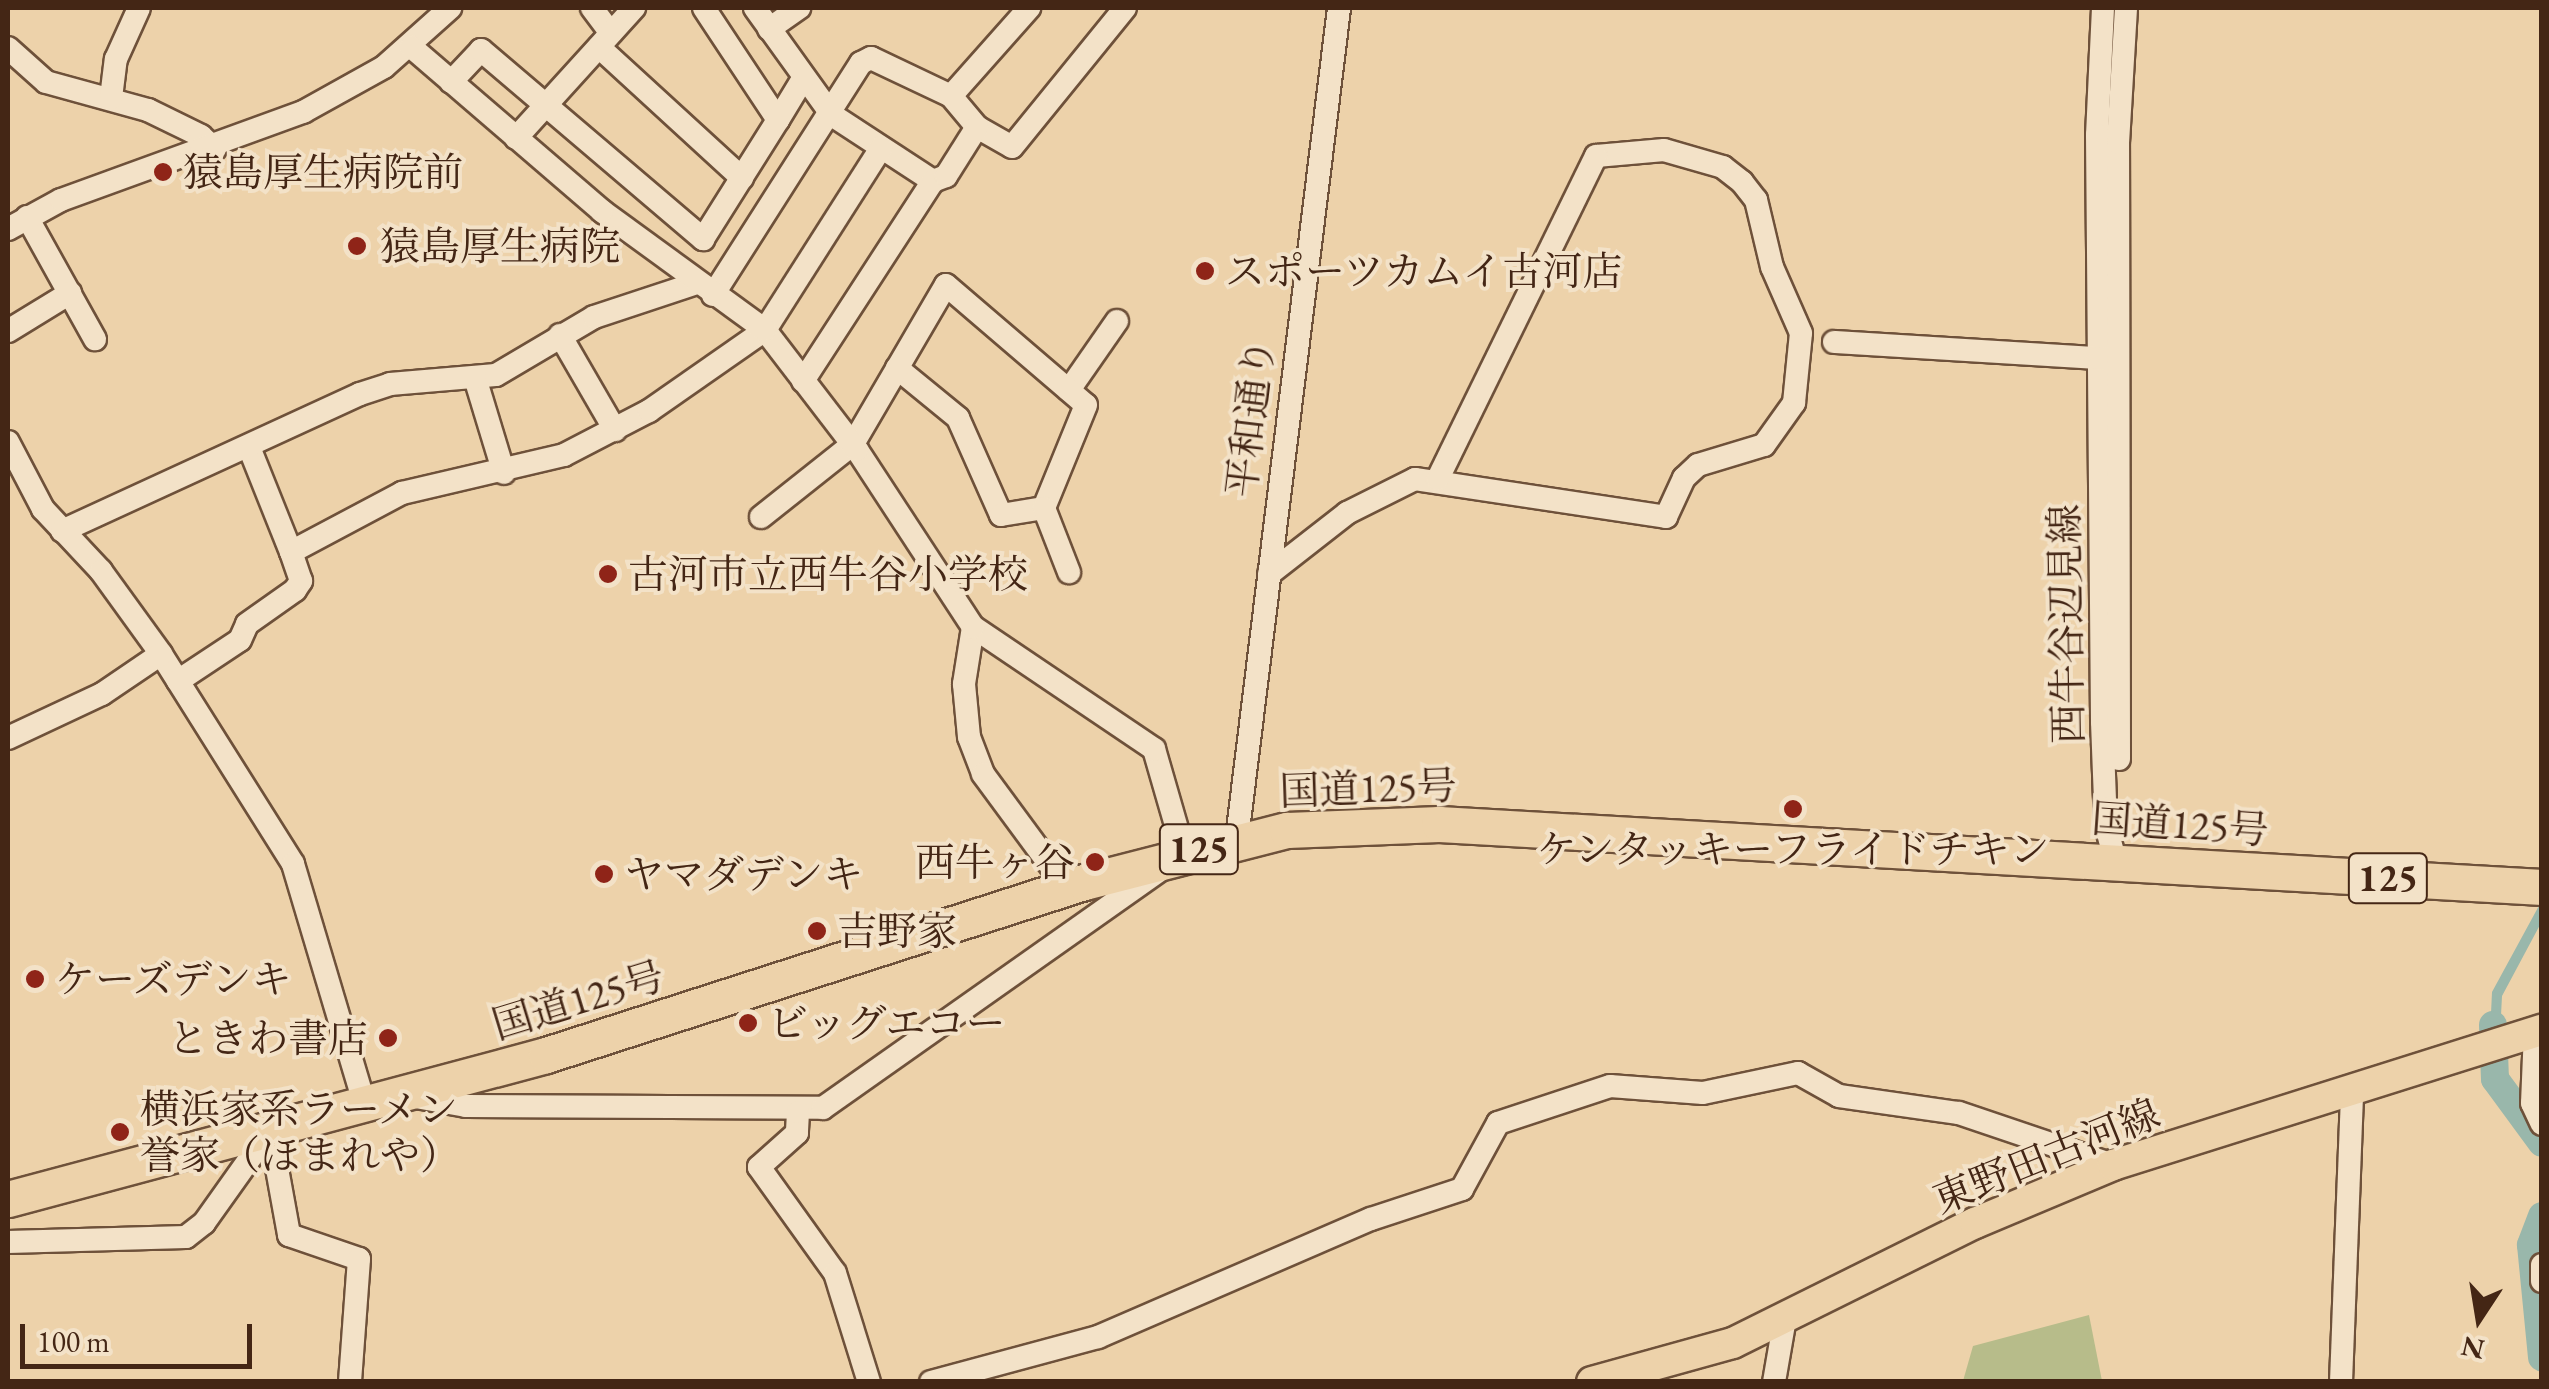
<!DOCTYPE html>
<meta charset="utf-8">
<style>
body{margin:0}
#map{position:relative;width:2549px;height:1389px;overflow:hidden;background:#edd2aa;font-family:"EB Garamond","Noto Serif JP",serif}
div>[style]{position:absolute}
.green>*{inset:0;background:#b7bc8a}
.water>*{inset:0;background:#99b7ab}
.river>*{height:28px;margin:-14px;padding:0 14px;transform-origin:14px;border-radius:14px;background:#99b7ab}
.roads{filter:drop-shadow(2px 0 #6e513a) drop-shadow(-2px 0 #6e513a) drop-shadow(0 2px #6e513a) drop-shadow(0 -2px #6e513a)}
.minor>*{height:22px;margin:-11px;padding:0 11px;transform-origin:11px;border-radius:11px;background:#f3e2c8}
.major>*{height:30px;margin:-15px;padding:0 15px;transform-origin:15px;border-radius:15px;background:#edd2aa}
.highway>*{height:35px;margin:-17.5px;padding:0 17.5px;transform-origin:17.5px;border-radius:17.5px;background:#edd2aa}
.dots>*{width:28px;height:28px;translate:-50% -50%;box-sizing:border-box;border:5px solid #f3e2c8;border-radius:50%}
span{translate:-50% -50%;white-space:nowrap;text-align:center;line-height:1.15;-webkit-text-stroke:8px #f3e2c8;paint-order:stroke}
.shield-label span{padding:2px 8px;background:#f3e2c8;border:2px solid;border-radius:8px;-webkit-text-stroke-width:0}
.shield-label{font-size:38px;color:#442615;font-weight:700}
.poi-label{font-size:40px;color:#442615}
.left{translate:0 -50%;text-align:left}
.right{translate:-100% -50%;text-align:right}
.street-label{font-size:40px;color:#442615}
.frame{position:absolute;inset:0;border:10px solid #442615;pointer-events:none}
.north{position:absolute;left:2429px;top:1269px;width:100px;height:100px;-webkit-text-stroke:8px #f3e2c8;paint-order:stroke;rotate:192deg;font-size:28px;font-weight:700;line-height:40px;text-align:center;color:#442615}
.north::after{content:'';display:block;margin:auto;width:35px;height:45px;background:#442615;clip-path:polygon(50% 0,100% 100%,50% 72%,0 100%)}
.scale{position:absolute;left:20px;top:1324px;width:232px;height:45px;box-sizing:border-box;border:5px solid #442615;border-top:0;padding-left:12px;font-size:30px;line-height:35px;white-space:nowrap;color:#442615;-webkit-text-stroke:8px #f3e2c8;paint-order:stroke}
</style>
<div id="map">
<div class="green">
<div style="clip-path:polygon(2089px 1315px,2102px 1381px,1963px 1381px,1973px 1346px)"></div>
</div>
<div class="water">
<div style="clip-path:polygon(2541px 902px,2541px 923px,2502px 996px,2499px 1054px,2489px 1056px,2492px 992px)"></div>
</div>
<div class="river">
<div style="left:2493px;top:1025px;width:54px;rotate:87.9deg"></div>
<div style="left:2495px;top:1079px;width:79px;rotate:53.7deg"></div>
<div style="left:2542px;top:1216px;width:31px;rotate:111deg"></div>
<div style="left:2531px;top:1245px;width:113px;rotate:84.4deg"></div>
</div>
<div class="roads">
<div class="minor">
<div style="left:592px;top:8px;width:31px;rotate:53deg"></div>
<div style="left:755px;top:8px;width:132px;rotate:54.3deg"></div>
<div style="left:832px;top:115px;width:121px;rotate:33.2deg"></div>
<div style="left:2103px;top:8px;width:127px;rotate:92.7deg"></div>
<div style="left:2097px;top:135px;width:587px;rotate:89.51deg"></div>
<div style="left:2102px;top:722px;width:104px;rotate:87.8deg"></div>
<div style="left:2106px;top:826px;width:38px;rotate:75deg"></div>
<div style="left:769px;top:29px;width:37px;rotate:-35deg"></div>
<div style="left:599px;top:47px;width:194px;rotate:42.5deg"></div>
<div style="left:8px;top:48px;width:51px;rotate:41.8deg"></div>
<div style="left:46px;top:82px;width:106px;rotate:15.4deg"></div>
<div style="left:148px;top:110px;width:59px;rotate:26.1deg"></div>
<div style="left:201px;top:136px;width:19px;rotate:43deg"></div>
<div style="left:451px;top:82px;width:44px;rotate:-46.8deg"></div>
<div style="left:481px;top:50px;width:292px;rotate:40.4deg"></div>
<div style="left:703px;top:239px;width:141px;rotate:-57.8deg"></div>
<div style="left:778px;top:120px;width:134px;rotate:-123.5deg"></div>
<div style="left:951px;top:96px;width:118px;rotate:-48.4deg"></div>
<div style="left:111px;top:98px;width:39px;rotate:-83deg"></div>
<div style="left:116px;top:59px;width:56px;rotate:-65.7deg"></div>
<div style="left:778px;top:120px;width:50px;rotate:-58.8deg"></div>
<div style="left:516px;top:138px;width:176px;rotate:-47.8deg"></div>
<div style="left:27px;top:217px;width:140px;rotate:60.9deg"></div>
<div style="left:8px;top:229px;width:60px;rotate:-28.7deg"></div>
<div style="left:61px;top:200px;width:258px;rotate:-20deg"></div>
<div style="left:303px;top:112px;width:93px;rotate:-29.1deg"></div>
<div style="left:384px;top:67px;width:89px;rotate:-41.8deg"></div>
<div style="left:713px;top:295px;width:275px;rotate:-57.5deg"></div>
<div style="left:861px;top:63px;width:11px;rotate:-27deg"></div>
<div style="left:871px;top:58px;width:89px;rotate:25.4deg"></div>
<div style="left:951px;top:96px;width:40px;rotate:50deg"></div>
<div style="left:977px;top:127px;width:40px;rotate:29.7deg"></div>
<div style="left:1012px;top:147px;width:179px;rotate:-50.9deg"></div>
<div style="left:8px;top:331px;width:73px;rotate:-31.5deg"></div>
<div style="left:560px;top:335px;width:110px;rotate:59.9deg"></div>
<div style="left:1834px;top:342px;width:282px;rotate:3.5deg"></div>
<div style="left:897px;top:368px;width:79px;rotate:39.3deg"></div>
<div style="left:958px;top:418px;width:106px;rotate:66.1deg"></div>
<div style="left:1001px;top:515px;width:44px;rotate:-9.2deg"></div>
<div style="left:476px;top:381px;width:96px;rotate:73.1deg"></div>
<div style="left:803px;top:381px;width:239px;rotate:-57deg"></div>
<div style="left:933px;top:181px;width:14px;rotate:-21deg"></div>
<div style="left:946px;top:176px;width:58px;rotate:-57.7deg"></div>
<div style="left:1069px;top:390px;width:84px;rotate:-55.2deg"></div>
<div style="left:8px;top:442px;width:76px;rotate:62.4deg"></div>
<div style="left:43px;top:509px;width:85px;rotate:46.9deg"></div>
<div style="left:101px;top:571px;width:102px;rotate:54.1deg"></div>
<div style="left:161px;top:654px;width:248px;rotate:57.8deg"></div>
<div style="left:293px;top:864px;width:252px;rotate:73.4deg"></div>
<div style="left:249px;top:447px;width:113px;rotate:68.2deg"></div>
<div style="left:761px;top:517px;width:117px;rotate:-38.4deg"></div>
<div style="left:853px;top:444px;width:184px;rotate:-59.7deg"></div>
<div style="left:946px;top:285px;width:184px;rotate:40.6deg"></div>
<div style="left:1086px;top:405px;width:111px;rotate:112.2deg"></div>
<div style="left:1044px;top:508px;width:69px;rotate:68.7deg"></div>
<div style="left:62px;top:531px;width:328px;rotate:-24.7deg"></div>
<div style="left:360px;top:394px;width:32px;rotate:-18deg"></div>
<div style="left:390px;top:384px;width:106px;rotate:-4.9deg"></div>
<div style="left:496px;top:375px;width:114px;rotate:-30.6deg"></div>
<div style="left:594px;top:317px;width:105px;rotate:-18.3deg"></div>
<div style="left:1269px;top:574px;width:99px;rotate:-38deg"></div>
<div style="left:1347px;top:513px;width:76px;rotate:-26.6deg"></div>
<div style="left:1415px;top:479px;width:254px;rotate:8.6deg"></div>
<div style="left:1666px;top:517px;width:43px;rotate:-65.2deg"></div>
<div style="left:1684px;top:478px;width:19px;rotate:-43deg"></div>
<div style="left:1698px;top:465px;width:69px;rotate:-16.9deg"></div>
<div style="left:1764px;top:445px;width:52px;rotate:-54.5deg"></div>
<div style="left:1794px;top:403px;width:70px;rotate:-84.3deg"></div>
<div style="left:1801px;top:333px;width:72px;rotate:-113.7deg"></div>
<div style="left:1772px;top:267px;width:69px;rotate:-103.4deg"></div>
<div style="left:1756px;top:200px;width:23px;rotate:-128deg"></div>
<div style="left:1742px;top:182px;width:24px;rotate:-142deg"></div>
<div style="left:1723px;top:167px;width:61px;rotate:-163.9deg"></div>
<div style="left:1664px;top:150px;width:68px;rotate:175deg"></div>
<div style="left:1596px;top:156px;width:360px;rotate:116.1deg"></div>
<div style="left:973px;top:627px;width:58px;rotate:99deg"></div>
<div style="left:964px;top:684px;width:53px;rotate:84.6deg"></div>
<div style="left:969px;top:737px;width:40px;rotate:69deg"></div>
<div style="left:983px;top:774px;width:142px;rotate:53.6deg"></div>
<div style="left:178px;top:681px;width:74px;rotate:-33.5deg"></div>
<div style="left:240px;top:640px;width:17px;rotate:-66deg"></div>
<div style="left:247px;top:624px;width:59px;rotate:-35.3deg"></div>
<div style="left:295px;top:590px;width:11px;rotate:-56deg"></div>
<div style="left:301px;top:581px;width:31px;rotate:-109deg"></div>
<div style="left:291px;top:552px;width:126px;rotate:-28deg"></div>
<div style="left:402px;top:493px;width:166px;rotate:-13.2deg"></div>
<div style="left:564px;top:455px;width:96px;rotate:-27.4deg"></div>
<div style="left:649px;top:411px;width:141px;rotate:-34.9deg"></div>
<div style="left:765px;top:330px;width:216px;rotate:-57.5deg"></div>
<div style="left:8px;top:738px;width:104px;rotate:-25.1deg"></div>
<div style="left:102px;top:694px;width:71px;rotate:-34.1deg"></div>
<div style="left:2119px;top:759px;width:616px;rotate:-90.09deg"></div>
<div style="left:2118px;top:143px;width:135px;rotate:-86.6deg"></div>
<div style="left:1237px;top:838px;width:836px;rotate:-82.99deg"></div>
<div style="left:2535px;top:1032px;width:71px;rotate:92.4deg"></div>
<div style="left:2532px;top:1103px;width:23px;rotate:65deg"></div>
<div style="left:410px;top:1096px;width:57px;rotate:10.1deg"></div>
<div style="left:466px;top:1106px;width:357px;rotate:0.3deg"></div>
<div style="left:823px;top:1108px;width:442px;rotate:-35.2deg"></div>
<div style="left:1184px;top:853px;width:108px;rotate:-106.1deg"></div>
<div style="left:1154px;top:749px;width:218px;rotate:-146deg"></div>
<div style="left:973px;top:627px;width:212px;rotate:-123.2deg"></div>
<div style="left:857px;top:450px;width:151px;rotate:-127.5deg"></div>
<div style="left:765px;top:330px;width:202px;rotate:-143.9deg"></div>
<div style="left:602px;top:211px;width:252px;rotate:-139.3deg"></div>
<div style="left:798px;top:1112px;width:21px;rotate:93deg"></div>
<div style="left:797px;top:1133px;width:51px;rotate:138.2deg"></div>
<div style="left:759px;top:1167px;width:130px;rotate:54.4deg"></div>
<div style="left:835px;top:1273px;width:114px;rotate:72.7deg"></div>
<div style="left:270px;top:1130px;width:107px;rotate:79.7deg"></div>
<div style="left:289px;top:1235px;width:74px;rotate:18.9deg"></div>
<div style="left:359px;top:1259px;width:123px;rotate:94.2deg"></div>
<div style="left:8px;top:1242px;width:178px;rotate:-1.6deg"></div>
<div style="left:186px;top:1237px;width:23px;rotate:-38deg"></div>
<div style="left:204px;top:1223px;width:114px;rotate:-54.6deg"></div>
<div style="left:2542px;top:1265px;width:16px;rotate:90deg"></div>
<div style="left:931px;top:1382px;width:173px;rotate:-15.1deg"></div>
<div style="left:1098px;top:1337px;width:297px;rotate:-23.4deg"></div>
<div style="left:1371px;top:1219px;width:96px;rotate:-18.2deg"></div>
<div style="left:1462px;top:1189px;width:75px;rotate:-61.4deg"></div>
<div style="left:1498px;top:1123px;width:118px;rotate:-18.3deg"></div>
<div style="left:1610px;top:1086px;width:93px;rotate:4.3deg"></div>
<div style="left:1703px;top:1093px;width:97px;rotate:-11.9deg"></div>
<div style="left:1798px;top:1073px;width:47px;rotate:29.3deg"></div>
<div style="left:1839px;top:1096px;width:121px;rotate:8.1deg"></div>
<div style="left:1959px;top:1113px;width:163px;rotate:18.7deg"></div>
<div style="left:1774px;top:1382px;width:65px;rotate:-80.2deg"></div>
<div style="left:2341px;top:1382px;width:292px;rotate:-87.8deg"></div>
</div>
<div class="major">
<div style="left:1592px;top:1382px;width:146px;rotate:-15.5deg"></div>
<div style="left:1733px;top:1343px;width:270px;rotate:-26.4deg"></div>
<div style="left:1975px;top:1223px;width:150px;rotate:-22.8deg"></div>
<div style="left:2113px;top:1165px;width:450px;rotate:-17.5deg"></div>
</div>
<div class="highway">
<div style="left:8px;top:1199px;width:557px;rotate:-14.98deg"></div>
<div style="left:546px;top:1055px;width:565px;rotate:-17.83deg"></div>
<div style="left:1084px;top:882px;width:210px;rotate:-14.4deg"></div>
<div style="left:1287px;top:830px;width:152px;rotate:-2.3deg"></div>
<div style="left:1439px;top:824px;width:1105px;rotate:3.27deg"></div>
</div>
</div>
<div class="dots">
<div style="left:163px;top:172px;background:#8f2418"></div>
<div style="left:357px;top:246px;background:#8f2418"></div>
<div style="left:1205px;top:271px;background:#8f2418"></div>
<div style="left:608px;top:574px;background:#8f2418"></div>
<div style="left:1793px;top:809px;background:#8f2418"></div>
<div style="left:1095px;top:862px;background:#8f2418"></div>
<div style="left:604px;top:874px;background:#8f2418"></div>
<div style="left:817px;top:931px;background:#8f2418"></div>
<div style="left:35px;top:979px;background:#8f2418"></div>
<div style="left:748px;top:1023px;background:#8f2418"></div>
<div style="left:388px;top:1038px;background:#8f2418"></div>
<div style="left:120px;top:1132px;background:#8f2418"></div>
</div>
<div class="shield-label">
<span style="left:1199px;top:849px">125</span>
<span style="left:2388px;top:878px">125</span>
</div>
<div class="poi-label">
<span class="left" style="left:183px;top:172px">猿島厚生病院前</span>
<span class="left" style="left:380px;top:246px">猿島厚生病院</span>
<span class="left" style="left:1225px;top:271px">スポーツカムイ古河店</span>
<span class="left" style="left:628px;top:574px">古河市立西牛谷小学校</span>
<span style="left:1793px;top:849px">ケンタッキーフライドチキン</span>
<span class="right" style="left:1075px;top:862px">西牛ヶ谷</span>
<span class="left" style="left:624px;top:874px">ヤマダデンキ</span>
<span class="left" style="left:837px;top:931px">吉野家</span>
<span class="left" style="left:55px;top:979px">ケーズデンキ</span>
<span class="left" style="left:768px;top:1023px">ビッグエコー</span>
<span class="right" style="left:368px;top:1038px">ときわ書店</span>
<span class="left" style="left:140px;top:1132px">横浜家系ラーメン<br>誉家（ほまれや）</span>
</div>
<div class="street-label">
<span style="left:1250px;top:418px;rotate:-83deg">平和通り</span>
<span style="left:2066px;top:624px;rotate:-91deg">西牛谷辺見線</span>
<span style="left:1368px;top:788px;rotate:-2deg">国道125号</span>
<span style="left:2180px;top:824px;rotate:4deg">国道125号</span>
<span style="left:578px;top:1000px;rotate:-17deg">国道125号</span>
<span style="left:2046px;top:1156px;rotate:-22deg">東野田古河線</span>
</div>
<div class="frame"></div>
<div class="north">N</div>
<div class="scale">100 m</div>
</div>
